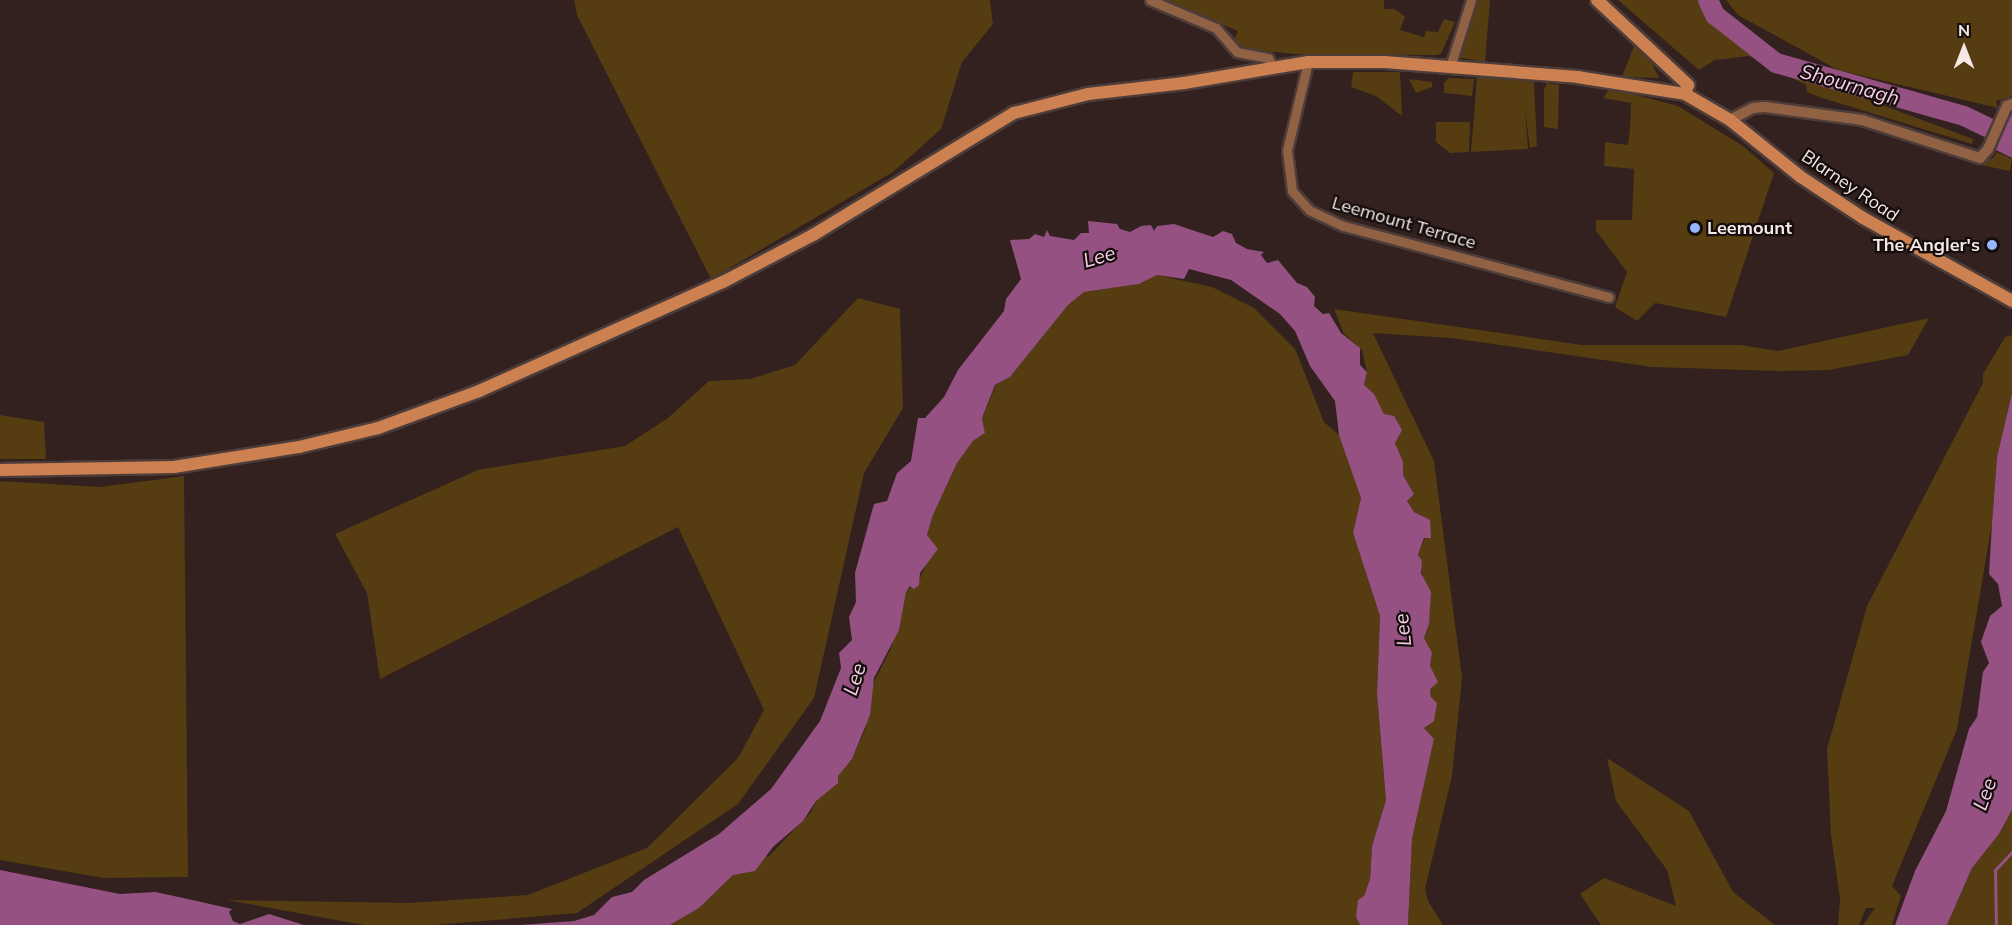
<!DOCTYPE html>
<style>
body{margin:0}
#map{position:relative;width:2012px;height:925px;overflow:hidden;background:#32211e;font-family:Mulish,sans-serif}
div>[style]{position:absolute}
.green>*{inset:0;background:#553c11}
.water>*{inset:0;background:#945181}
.stream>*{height:3px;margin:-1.5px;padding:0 1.5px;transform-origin:1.5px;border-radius:1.5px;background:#945181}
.river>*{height:20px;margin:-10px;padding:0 10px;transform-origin:10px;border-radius:10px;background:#945181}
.roads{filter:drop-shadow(2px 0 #4d3d3a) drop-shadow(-2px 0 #4d3d3a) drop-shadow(0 2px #4d3d3a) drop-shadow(0 -2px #4d3d3a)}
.minor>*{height:9px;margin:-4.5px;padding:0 4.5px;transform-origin:4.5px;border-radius:4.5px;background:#916143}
.tertiary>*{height:10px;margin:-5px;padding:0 5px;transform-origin:5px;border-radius:5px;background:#916143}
.secondary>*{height:12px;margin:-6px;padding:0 6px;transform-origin:6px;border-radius:6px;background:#ce8150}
.dots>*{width:16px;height:16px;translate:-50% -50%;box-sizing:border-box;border:3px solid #140d0b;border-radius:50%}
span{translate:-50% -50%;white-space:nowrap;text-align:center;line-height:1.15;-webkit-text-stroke:4.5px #140d0b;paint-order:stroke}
.street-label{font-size:18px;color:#f5e8e6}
.poi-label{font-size:18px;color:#f5e8e6;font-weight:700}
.left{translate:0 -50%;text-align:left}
.right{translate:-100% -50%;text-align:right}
.water-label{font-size:20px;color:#f7cfea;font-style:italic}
.north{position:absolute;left:1934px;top:18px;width:60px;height:60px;-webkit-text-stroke:4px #140d0b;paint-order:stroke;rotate:0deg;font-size:16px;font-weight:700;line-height:24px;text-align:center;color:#f5e8e6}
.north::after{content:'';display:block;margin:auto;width:21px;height:27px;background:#f5e8e6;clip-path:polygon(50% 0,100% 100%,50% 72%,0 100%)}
</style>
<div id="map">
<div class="green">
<div style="clip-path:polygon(574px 0,990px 0,993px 24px,962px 62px,941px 129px,893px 172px,711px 279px,577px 15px)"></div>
<div style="clip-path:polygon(1164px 0,1384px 0,1384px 9px,1394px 9px,1405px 16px,1400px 30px,1424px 37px,1426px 31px,1438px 32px,1444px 19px,1455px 22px,1441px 54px,1436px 55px,1295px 54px,1246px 49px,1234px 40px,1238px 31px)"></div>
<div style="clip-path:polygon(1474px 0,1490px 0,1485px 62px,1457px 57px)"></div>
<div style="clip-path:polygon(1618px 0,1705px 0,1713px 16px,1775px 65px,1973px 139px,1972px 144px,1819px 97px,1807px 92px,1806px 85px,1749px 56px,1715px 60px,1699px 70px)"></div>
<div style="clip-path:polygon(1726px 0,2012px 0,2012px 96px,1996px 101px,1998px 108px,1838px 70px,1738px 15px)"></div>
<div style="clip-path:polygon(1634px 46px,1651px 61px,1659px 78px,1622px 77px)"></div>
<div style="clip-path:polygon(1353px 72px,1400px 72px,1402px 116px,1376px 96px,1351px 87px)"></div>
<div style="clip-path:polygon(1477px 77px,1534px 82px,1537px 146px,1530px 148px,1525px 110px,1528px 149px,1471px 152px)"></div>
<div style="clip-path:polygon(1449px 78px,1474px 79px,1472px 96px,1444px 93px,1444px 83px)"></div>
<div style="clip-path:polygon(1409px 79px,1432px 82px,1432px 87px,1416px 93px)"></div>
<div style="clip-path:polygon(1547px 83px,1559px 85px,1558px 129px,1544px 127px,1544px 90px)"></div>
<div style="clip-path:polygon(1610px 88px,1678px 106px,1743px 146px,1774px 173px,1726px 317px,1655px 303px,1637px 321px,1615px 307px,1627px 272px,1596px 231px,1596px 220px,1632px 220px,1634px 169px,1604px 166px,1605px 142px,1628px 145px,1630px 128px,1631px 103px,1603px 98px)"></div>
<div style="clip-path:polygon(1436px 122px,1470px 122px,1469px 152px,1450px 153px,1436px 142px)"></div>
<div style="clip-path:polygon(1997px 152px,2012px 159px,2010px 171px,1976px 164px,1993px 158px)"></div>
<div style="clip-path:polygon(1157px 275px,1212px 287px,1254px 308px,1295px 349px,1324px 422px,1339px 435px,1354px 469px,1361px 498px,1353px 533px,1380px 616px,1377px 694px,1386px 800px,1372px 846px,1370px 879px,1356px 917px,1360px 925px,670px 925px,699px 908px,733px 875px,770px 855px,811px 812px,816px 801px,852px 759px,865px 730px,872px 686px,891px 648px,906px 592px,920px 578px,928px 561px,927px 536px,933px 515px,957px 463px,973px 441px,985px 433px,982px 418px,996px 385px,1010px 377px,1068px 305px,1084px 292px,1139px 284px)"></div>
<div style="clip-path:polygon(858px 298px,900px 309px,903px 408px,864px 473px,814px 698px,738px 804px,577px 913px,436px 925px,364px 925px,227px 900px,409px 903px,528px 895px,647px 848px,738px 758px,764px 710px,678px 527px,380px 679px,367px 593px,335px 534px,478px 470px,625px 446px,668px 418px,709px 381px,750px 379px,795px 365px)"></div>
<div style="clip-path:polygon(1334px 309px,1582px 345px,1740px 345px,1778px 351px,1929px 318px,1908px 355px,1829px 370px,1782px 371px,1652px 367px,1451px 338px,1373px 333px,1434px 461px,1462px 678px,1452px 776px,1425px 889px,1428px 901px,1443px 925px,1408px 925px,1412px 839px,1434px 739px,1424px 728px,1434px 711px,1430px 689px,1434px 678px,1430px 666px,1432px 655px,1424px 638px,1429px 624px,1429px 603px,1418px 555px,1425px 538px,1430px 538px,1430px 521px,1414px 512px,1407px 501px,1413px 492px,1403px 475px,1395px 443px,1398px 435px,1391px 416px,1384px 414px,1364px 385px,1367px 372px,1362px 350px,1344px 334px)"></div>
<div style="clip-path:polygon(2012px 335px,2012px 393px,1997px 457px,1992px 523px,1957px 729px,1892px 886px,1901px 896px,1892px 925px,1863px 925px,1875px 908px,1866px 908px,1859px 925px,1838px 925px,1840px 899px,1831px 835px,1827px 749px,1867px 606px,1983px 383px,1983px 374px,2005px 337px)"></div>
<div style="clip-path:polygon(0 415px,44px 422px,46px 459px,0 459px)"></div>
<div style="clip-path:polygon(184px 476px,188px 877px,104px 878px,0 860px,0 481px,100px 487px)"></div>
<div style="clip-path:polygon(1607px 758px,1689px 811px,1733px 892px,1775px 925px,1601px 925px,1580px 894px,1604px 878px,1676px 906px,1667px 870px,1616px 801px)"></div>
<div style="clip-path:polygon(2012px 810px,2012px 925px,1947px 925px,1972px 868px,1999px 834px)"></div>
</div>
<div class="water">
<div style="clip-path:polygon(2010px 115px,2012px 115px,2012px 158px,1996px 150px)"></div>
<div style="clip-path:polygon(1088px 221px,1117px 224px,1120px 229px,1130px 232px,1141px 226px,1151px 225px,1154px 231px,1157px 226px,1174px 224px,1213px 237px,1223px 231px,1232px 234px,1236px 243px,1247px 249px,1264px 252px,1261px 255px,1267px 263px,1278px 260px,1297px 283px,1307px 287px,1315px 297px,1314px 306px,1323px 314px,1329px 313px,1341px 333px,1360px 348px,1360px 365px,1367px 372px,1364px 385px,1374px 394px,1384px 414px,1394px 416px,1402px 430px,1395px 443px,1403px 462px,1403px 475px,1414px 494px,1407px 501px,1414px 512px,1430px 520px,1431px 538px,1424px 538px,1418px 555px,1422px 561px,1421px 573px,1431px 592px,1429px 624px,1424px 638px,1432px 653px,1430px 666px,1438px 682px,1430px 689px,1431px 697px,1437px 703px,1434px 721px,1424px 728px,1434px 739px,1412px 839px,1408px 925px,1360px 925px,1356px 917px,1358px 900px,1364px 896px,1370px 879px,1372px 846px,1386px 800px,1377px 694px,1380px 616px,1353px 533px,1361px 498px,1339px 435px,1335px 401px,1310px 366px,1295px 331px,1280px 314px,1231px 280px,1189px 269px,1184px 279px,1157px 275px,1139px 284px,1084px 292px,1068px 305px,1010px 377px,995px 385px,982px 418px,985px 433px,973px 441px,957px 463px,933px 515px,927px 535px,938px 549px,920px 573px,919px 585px,914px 589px,910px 586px,906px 592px,899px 630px,874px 678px,870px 715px,852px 759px,838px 776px,838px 783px,816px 801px,803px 821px,773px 847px,755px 871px,733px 875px,699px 908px,670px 925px,520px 925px,574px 921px,594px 915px,612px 897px,632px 892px,644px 880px,719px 834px,771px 789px,820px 721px,841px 668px,839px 653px,852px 640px,849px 617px,856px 602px,855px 573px,874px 504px,887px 501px,897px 473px,911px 461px,918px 418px,925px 418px,944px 397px,958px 370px,1004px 311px,1006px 299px,1021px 279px,1010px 240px,1029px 239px,1035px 234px,1044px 237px,1047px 230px,1050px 236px,1074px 240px,1081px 233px,1089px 233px)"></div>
<div style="clip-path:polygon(2012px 393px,2012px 810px,1999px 834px,1972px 868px,1947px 925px,1895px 925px,1915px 871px,1946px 811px,1969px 729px,1977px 717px,1983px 672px,1989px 663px,1981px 642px,1990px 616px,2002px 606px,1998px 584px,1989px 574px,1992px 523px,1997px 457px)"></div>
<div style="clip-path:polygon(0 870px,120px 894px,155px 892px,188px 899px,232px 909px,229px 912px,233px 921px,240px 924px,269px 914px,304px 925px,0 925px)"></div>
</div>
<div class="stream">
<div style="left:1996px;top:925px;width:55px;rotate:-91deg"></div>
<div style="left:1995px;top:870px;width:25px;rotate:-47deg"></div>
</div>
<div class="river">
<div style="left:1708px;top:0;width:17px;rotate:65deg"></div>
<div style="left:1715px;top:15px;width:78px;rotate:38.2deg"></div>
<div style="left:1776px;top:63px;width:195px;rotate:15.7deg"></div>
<div style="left:1964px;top:116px;width:53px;rotate:25.6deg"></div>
</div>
<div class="roads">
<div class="minor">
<div style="left:1150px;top:0;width:72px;rotate:23deg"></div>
<div style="left:1216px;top:28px;width:32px;rotate:49deg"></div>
<div style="left:1237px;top:52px;width:32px;rotate:11deg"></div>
<div style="left:1268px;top:58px;width:8px;rotate:60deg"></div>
<div style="left:1308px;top:62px;width:90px;rotate:103.4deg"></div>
<div style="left:1287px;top:150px;width:41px;rotate:83deg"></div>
<div style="left:1292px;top:191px;width:25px;rotate:48deg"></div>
<div style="left:1309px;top:210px;width:38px;rotate:25deg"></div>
<div style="left:1344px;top:226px;width:274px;rotate:15deg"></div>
<div style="left:1450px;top:67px;width:70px;rotate:-72.6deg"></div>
</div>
<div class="tertiary">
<div style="left:1730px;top:120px;width:26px;rotate:-28deg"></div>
<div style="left:1753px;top:108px;width:12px;rotate:-5deg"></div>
<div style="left:1765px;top:107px;width:98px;rotate:7.6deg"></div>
<div style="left:1862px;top:120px;width:124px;rotate:17.9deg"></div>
<div style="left:1980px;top:158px;width:12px;rotate:-48deg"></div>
<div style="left:1988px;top:149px;width:47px;rotate:-66.2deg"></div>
<div style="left:2007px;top:106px;width:5px;rotate:-22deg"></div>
</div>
<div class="secondary">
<div style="left:1597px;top:0;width:125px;rotate:43deg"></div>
<div style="left:1688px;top:85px;width:9px;rotate:108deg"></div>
<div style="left:0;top:470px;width:174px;rotate:-1deg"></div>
<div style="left:174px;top:467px;width:127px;rotate:-9.1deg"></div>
<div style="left:299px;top:447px;width:81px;rotate:-13.5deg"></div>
<div style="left:378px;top:428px;width:108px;rotate:-20.1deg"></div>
<div style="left:479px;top:391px;width:267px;rotate:-24.1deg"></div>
<div style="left:723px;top:282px;width:102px;rotate:-27.6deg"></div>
<div style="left:813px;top:235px;width:235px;rotate:-31.3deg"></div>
<div style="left:1014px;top:113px;width:76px;rotate:-14.4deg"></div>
<div style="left:1088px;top:94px;width:97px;rotate:-6.5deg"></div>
<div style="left:1184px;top:83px;width:126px;rotate:-9.6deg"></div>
<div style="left:1308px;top:62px;width:76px"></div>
<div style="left:1384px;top:62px;width:194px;rotate:4.4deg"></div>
<div style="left:1577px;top:77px;width:109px;rotate:8.9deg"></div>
<div style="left:1685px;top:94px;width:52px;rotate:30deg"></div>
<div style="left:1730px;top:120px;width:91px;rotate:38.8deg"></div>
<div style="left:1801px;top:177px;width:74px;rotate:33.5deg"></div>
<div style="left:1863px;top:218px;width:171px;rotate:29.1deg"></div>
</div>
</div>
<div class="dots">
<div style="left:1695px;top:228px;background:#95b6fd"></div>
<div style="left:1992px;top:245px;background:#95b6fd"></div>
</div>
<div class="street-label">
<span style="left:1850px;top:186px;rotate:34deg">Blarney Road</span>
<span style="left:1404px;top:223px;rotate:16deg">Leemount Terrace</span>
</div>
<div class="poi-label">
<span class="left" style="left:1707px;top:228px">Leemount</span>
<span class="right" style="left:1980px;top:245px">The Angler's</span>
</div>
<div class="water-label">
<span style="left:1850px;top:84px;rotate:16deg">Shournagh</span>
<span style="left:1099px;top:256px;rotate:-16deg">Lee</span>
<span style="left:1402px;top:630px;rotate:-96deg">Lee</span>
<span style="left:854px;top:679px;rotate:-72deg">Lee</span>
<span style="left:1984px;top:794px;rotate:-70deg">Lee</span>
</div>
<div class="north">N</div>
</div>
